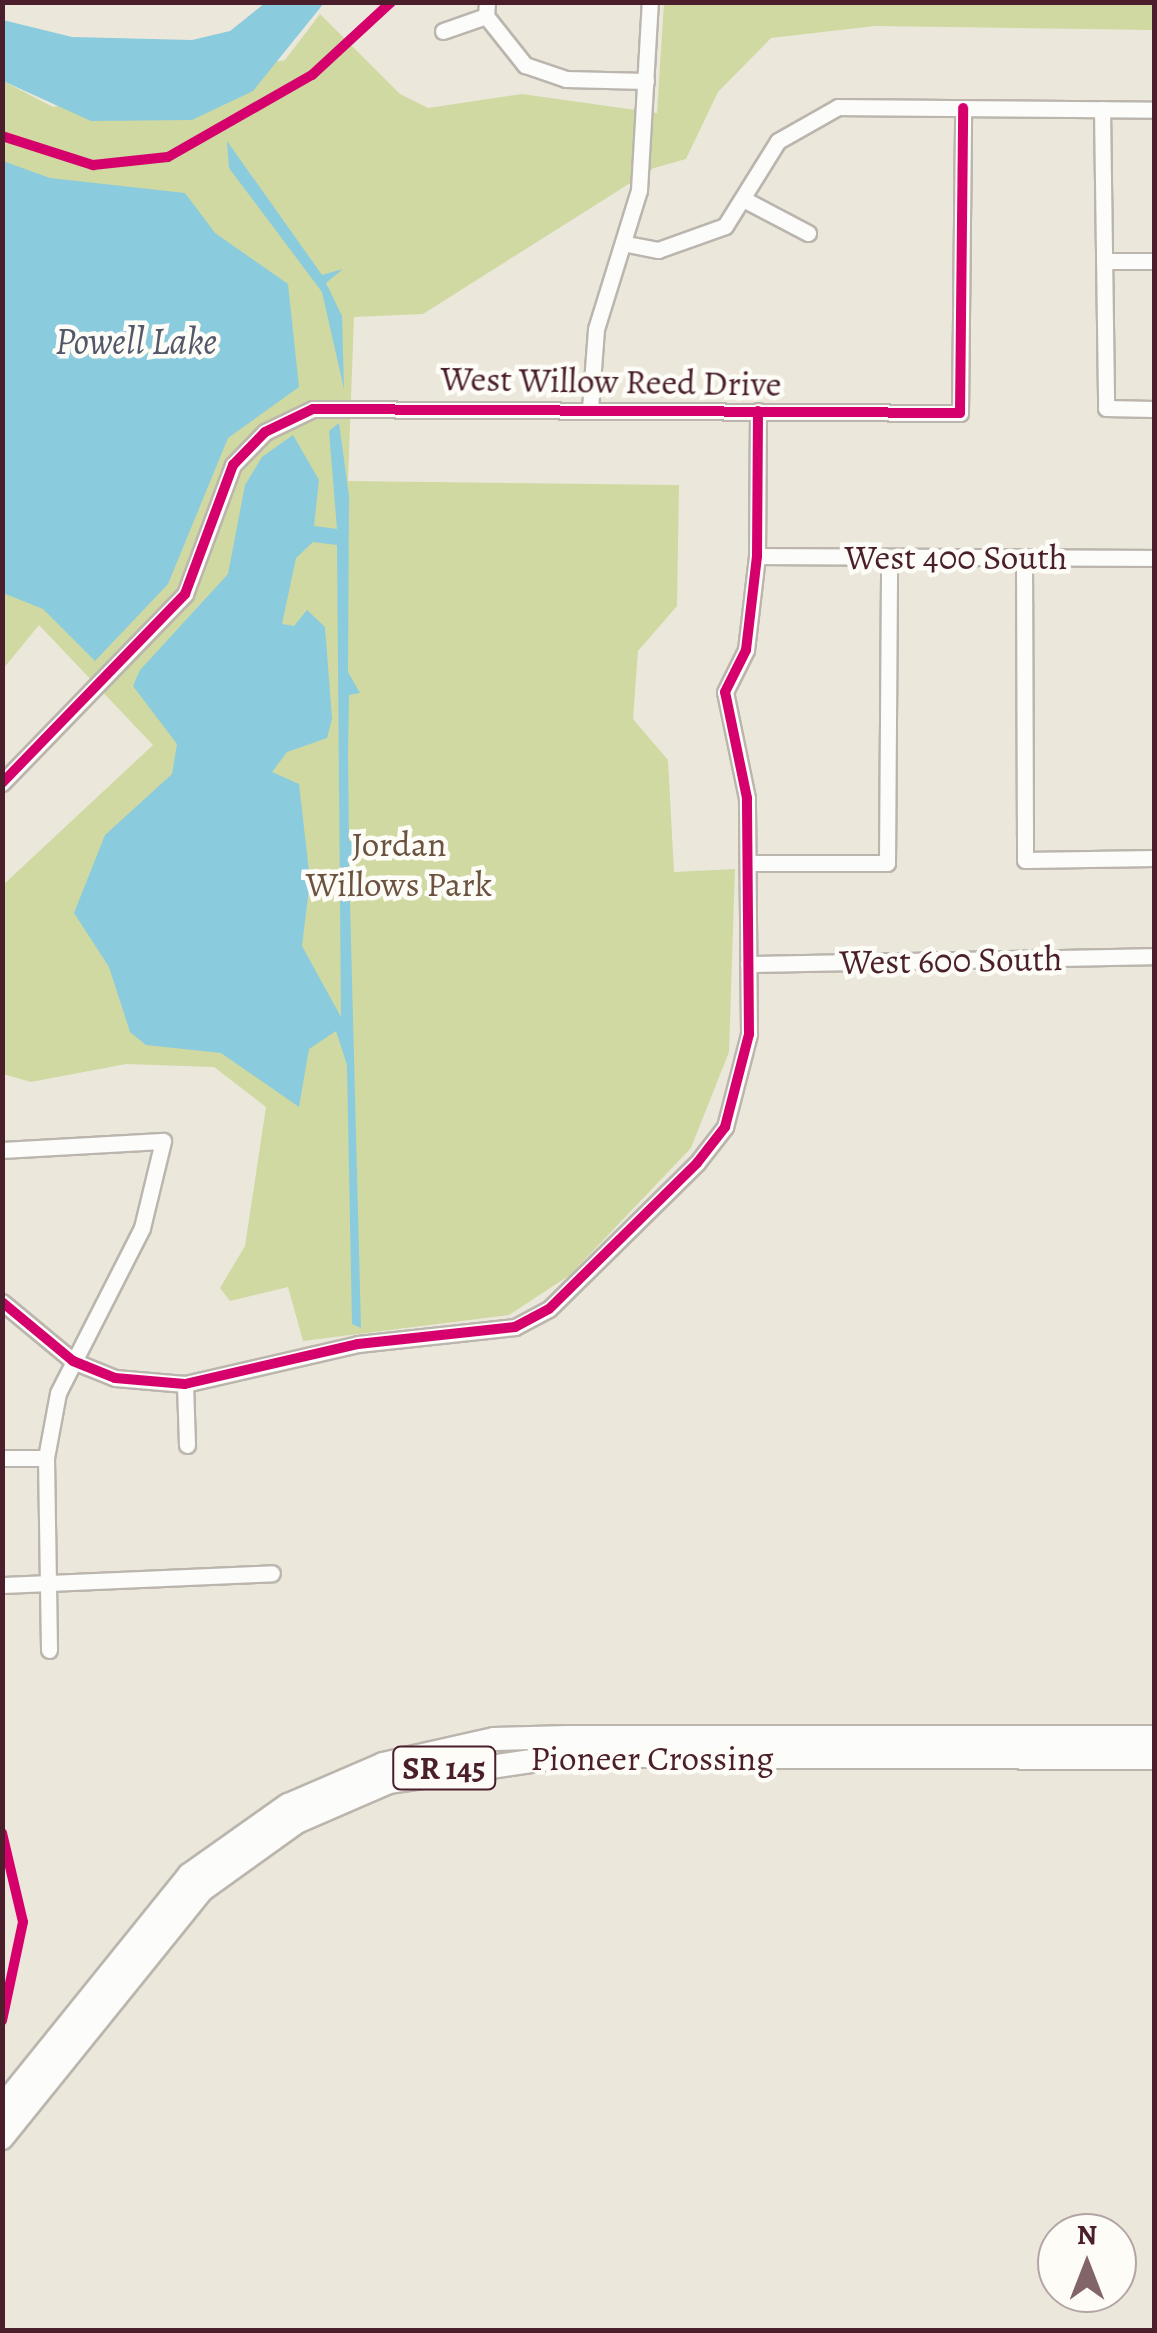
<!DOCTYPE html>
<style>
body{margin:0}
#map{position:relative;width:1157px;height:2333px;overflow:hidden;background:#ebe8db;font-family:Alegreya,serif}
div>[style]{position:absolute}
.green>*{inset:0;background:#d0d9a1}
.water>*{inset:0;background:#8acbdd}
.roads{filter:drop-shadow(2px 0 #bbb5ae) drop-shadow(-2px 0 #bbb5ae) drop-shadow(0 2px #bbb5ae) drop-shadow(0 -2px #bbb5ae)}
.minor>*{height:15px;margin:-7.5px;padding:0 7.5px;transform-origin:7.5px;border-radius:7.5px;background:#fcfcfa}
.highway>*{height:22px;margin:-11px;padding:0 11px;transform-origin:11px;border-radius:11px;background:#fcfcfa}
.cycleway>*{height:10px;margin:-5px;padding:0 5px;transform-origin:5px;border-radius:5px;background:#d6006c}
span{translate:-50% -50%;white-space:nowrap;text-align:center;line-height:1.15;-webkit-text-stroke:9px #fdfcf7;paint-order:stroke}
.shield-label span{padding:2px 8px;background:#fdfcf7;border:2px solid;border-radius:8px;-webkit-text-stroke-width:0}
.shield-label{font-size:32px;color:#4a1f2b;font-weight:700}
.street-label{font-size:35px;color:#4a1f2b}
.park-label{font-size:35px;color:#6b5340}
.water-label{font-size:38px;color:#52576a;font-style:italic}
.frame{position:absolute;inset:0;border:5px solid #4a1f2b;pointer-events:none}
.north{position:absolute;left:1037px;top:2213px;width:100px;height:100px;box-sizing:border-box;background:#fdfcf7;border:2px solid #b5a4a5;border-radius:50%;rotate:0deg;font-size:28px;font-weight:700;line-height:40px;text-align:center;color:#4a1f2b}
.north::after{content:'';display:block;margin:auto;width:35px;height:45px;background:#826569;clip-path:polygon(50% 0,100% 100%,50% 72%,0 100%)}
</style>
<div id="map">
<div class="green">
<div style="clip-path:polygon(664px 3px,1154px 3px,1154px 30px,875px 26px,771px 38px,718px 92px,686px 159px,654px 168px,423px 314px,354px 317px,348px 481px,679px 485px,677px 606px,638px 651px,633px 719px,668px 760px,674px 872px,735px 869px,729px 1052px,691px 1148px,570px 1275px,509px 1315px,303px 1341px,288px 1287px,230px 1301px,220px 1288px,245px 1246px,266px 1107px,214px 1067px,126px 1064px,31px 1082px,3px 1074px,3px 885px,153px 745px,39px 625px,3px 669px,3px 81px,53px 107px,285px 60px,320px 14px,400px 94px,428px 108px,522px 94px,657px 113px)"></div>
</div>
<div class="water">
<div style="clip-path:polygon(265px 3px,324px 3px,253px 91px,192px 120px,91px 121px,3px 81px,3px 20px,72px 37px,192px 40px,230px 31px)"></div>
<div style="clip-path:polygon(227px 141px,322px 275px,343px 269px,326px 283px,342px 316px,344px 389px,322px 292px,229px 168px)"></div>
<div style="clip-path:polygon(3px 161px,50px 178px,185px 193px,215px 233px,288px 284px,299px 387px,228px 438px,168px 584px,95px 661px,43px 609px,3px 593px)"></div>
<div style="clip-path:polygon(evenodd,339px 423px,349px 496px,348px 672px,360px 693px,349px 695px,348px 753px,349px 840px,359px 849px,349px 864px,361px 1328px,352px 1324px,347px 1065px,336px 1031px,309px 1049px,299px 1107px,221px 1053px,146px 1045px,130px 1032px,109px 967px,74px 913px,105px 835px,172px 774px,177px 744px,133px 686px,140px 670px,228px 574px,245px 485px,262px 457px,293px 435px,319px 480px,314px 526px,337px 529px,329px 431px,339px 423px,313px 542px,337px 545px,341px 1017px,302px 946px,310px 880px,299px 784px,272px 772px,287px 752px,327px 738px,332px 719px,325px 627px,307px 610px,294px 626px,282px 624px,296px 558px,313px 542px)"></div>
</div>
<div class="roads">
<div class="minor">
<div style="left:487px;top:2px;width:14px;rotate:94deg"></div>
<div style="left:486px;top:16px;width:63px;rotate:51.5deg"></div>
<div style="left:525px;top:65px;width:43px;rotate:18.9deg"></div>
<div style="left:566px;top:79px;width:80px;rotate:1.4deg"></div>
<div style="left:443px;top:31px;width:46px;rotate:-19.2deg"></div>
<div style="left:1102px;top:109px;width:299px;rotate:89.2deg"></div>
<div style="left:1106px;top:408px;width:48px;rotate:1.2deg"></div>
<div style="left:747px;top:201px;width:69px;rotate:27.7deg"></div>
<div style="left:627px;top:244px;width:32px;rotate:11deg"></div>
<div style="left:658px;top:250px;width:71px;rotate:-19.7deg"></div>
<div style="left:725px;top:226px;width:100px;rotate:-58.1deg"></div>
<div style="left:778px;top:141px;width:69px;rotate:-29.5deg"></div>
<div style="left:838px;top:107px;width:316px;rotate:0.5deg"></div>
<div style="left:1104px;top:261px;width:50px"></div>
<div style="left:590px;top:409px;width:80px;rotate:-85.7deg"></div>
<div style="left:596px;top:329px;width:145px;rotate:-72.8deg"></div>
<div style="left:639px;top:190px;width:188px;rotate:-86.7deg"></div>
<div style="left:757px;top:556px;width:397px;rotate:0.3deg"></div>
<div style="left:1024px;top:557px;width:303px;rotate:89.8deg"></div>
<div style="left:1025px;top:860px;width:129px;rotate:-0.9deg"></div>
<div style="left:2px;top:783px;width:263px;rotate:-45.9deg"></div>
<div style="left:185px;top:594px;width:138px;rotate:-69.6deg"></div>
<div style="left:233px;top:465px;width:46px;rotate:-45.9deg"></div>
<div style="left:265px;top:432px;width:53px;rotate:-25.6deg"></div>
<div style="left:313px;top:409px;width:647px;rotate:0.35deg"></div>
<div style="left:960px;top:413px;width:305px;rotate:-89.4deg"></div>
<div style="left:749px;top:863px;width:138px"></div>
<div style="left:887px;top:863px;width:305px;rotate:-89.6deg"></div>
<div style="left:748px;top:964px;width:406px;rotate:-1.1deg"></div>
<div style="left:2px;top:1150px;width:161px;rotate:-3.2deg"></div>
<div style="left:163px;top:1141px;width:89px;rotate:103.6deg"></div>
<div style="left:142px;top:1228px;width:185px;rotate:117deg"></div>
<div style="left:58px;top:1393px;width:66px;rotate:100.5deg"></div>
<div style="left:46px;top:1458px;width:192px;rotate:89.1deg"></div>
<div style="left:2px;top:1302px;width:92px;rotate:39.7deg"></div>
<div style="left:73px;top:1361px;width:45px;rotate:22deg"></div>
<div style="left:115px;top:1378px;width:70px;rotate:4.9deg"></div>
<div style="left:185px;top:1384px;width:178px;rotate:-13deg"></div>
<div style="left:358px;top:1344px;width:158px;rotate:-6.2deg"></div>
<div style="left:515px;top:1327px;width:38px;rotate:-28deg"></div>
<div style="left:549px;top:1309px;width:208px;rotate:-44.6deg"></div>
<div style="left:697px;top:1163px;width:46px;rotate:-52.1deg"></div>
<div style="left:725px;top:1127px;width:96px;rotate:-75.5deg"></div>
<div style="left:749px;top:1034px;width:236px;rotate:-90.5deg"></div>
<div style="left:747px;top:798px;width:108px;rotate:-101.7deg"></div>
<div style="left:725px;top:692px;width:47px;rotate:-63.4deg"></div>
<div style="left:746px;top:650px;width:95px;rotate:-83.3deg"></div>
<div style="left:757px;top:556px;width:145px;rotate:-89.6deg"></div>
<div style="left:185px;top:1384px;width:61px;rotate:88.1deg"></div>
<div style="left:2px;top:1458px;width:44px"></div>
<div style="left:2px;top:1585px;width:270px;rotate:-2.5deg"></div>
</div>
<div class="highway">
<div style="left:2px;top:2107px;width:298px;rotate:-51.1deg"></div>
<div style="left:189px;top:1875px;width:121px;rotate:-35.3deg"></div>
<div style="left:288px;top:1805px;width:103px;rotate:-23.3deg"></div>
<div style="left:383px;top:1764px;width:114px;rotate:-12.7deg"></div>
<div style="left:494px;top:1739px;width:74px;rotate:-1.5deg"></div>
<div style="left:568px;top:1737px;width:586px"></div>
<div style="left:2px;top:2138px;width:319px;rotate:-51.1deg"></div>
<div style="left:202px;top:1890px;width:117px;rotate:-35.6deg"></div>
<div style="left:297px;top:1822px;width:100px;rotate:-23.5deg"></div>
<div style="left:389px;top:1782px;width:179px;rotate:-8.4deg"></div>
<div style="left:566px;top:1756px;width:588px;rotate:0.19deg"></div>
</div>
</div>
<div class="cycleway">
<div style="left:2px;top:136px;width:96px;rotate:17.7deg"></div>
<div style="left:93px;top:165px;width:75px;rotate:-6.1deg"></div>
<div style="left:168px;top:157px;width:166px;rotate:-29.7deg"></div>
<div style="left:312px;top:75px;width:108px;rotate:-42.7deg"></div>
<div style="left:2px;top:783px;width:263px;rotate:-45.9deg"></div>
<div style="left:185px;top:594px;width:138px;rotate:-69.6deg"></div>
<div style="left:233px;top:465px;width:46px;rotate:-45.9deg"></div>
<div style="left:265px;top:432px;width:53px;rotate:-25.6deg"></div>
<div style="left:313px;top:409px;width:647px;rotate:0.35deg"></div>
<div style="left:960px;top:413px;width:305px;rotate:-89.4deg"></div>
<div style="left:2px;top:1302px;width:92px;rotate:39.7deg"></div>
<div style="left:73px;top:1361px;width:45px;rotate:22deg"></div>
<div style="left:115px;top:1378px;width:70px;rotate:4.9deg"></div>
<div style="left:185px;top:1384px;width:178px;rotate:-13deg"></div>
<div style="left:358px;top:1344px;width:158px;rotate:-6.2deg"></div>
<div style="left:515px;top:1327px;width:38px;rotate:-28deg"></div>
<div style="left:549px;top:1309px;width:208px;rotate:-44.6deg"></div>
<div style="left:697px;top:1163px;width:46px;rotate:-52.1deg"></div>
<div style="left:725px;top:1127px;width:96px;rotate:-75.5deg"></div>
<div style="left:749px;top:1034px;width:236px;rotate:-90.5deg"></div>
<div style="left:747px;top:798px;width:108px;rotate:-101.7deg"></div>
<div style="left:725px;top:692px;width:47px;rotate:-63.4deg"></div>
<div style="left:746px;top:650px;width:95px;rotate:-83.3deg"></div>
<div style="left:757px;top:556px;width:145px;rotate:-89.6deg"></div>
<div style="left:2px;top:1833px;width:91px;rotate:76.7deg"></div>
<div style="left:23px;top:1922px;width:101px;rotate:102deg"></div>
</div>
<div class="shield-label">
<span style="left:444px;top:1768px">SR 145</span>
</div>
<div class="street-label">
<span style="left:611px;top:381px;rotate:1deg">West Willow Reed Drive</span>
<span style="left:956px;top:557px">West 400 South</span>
<span style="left:951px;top:960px;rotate:-1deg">West 600 South</span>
<span style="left:652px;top:1758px">Pioneer Crossing</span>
</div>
<div class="park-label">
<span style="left:399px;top:864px">Jordan<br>Willows Park</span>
</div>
<div class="water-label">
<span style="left:136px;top:342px">Powell Lake</span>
</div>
<div class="frame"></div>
<div class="north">N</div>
</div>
